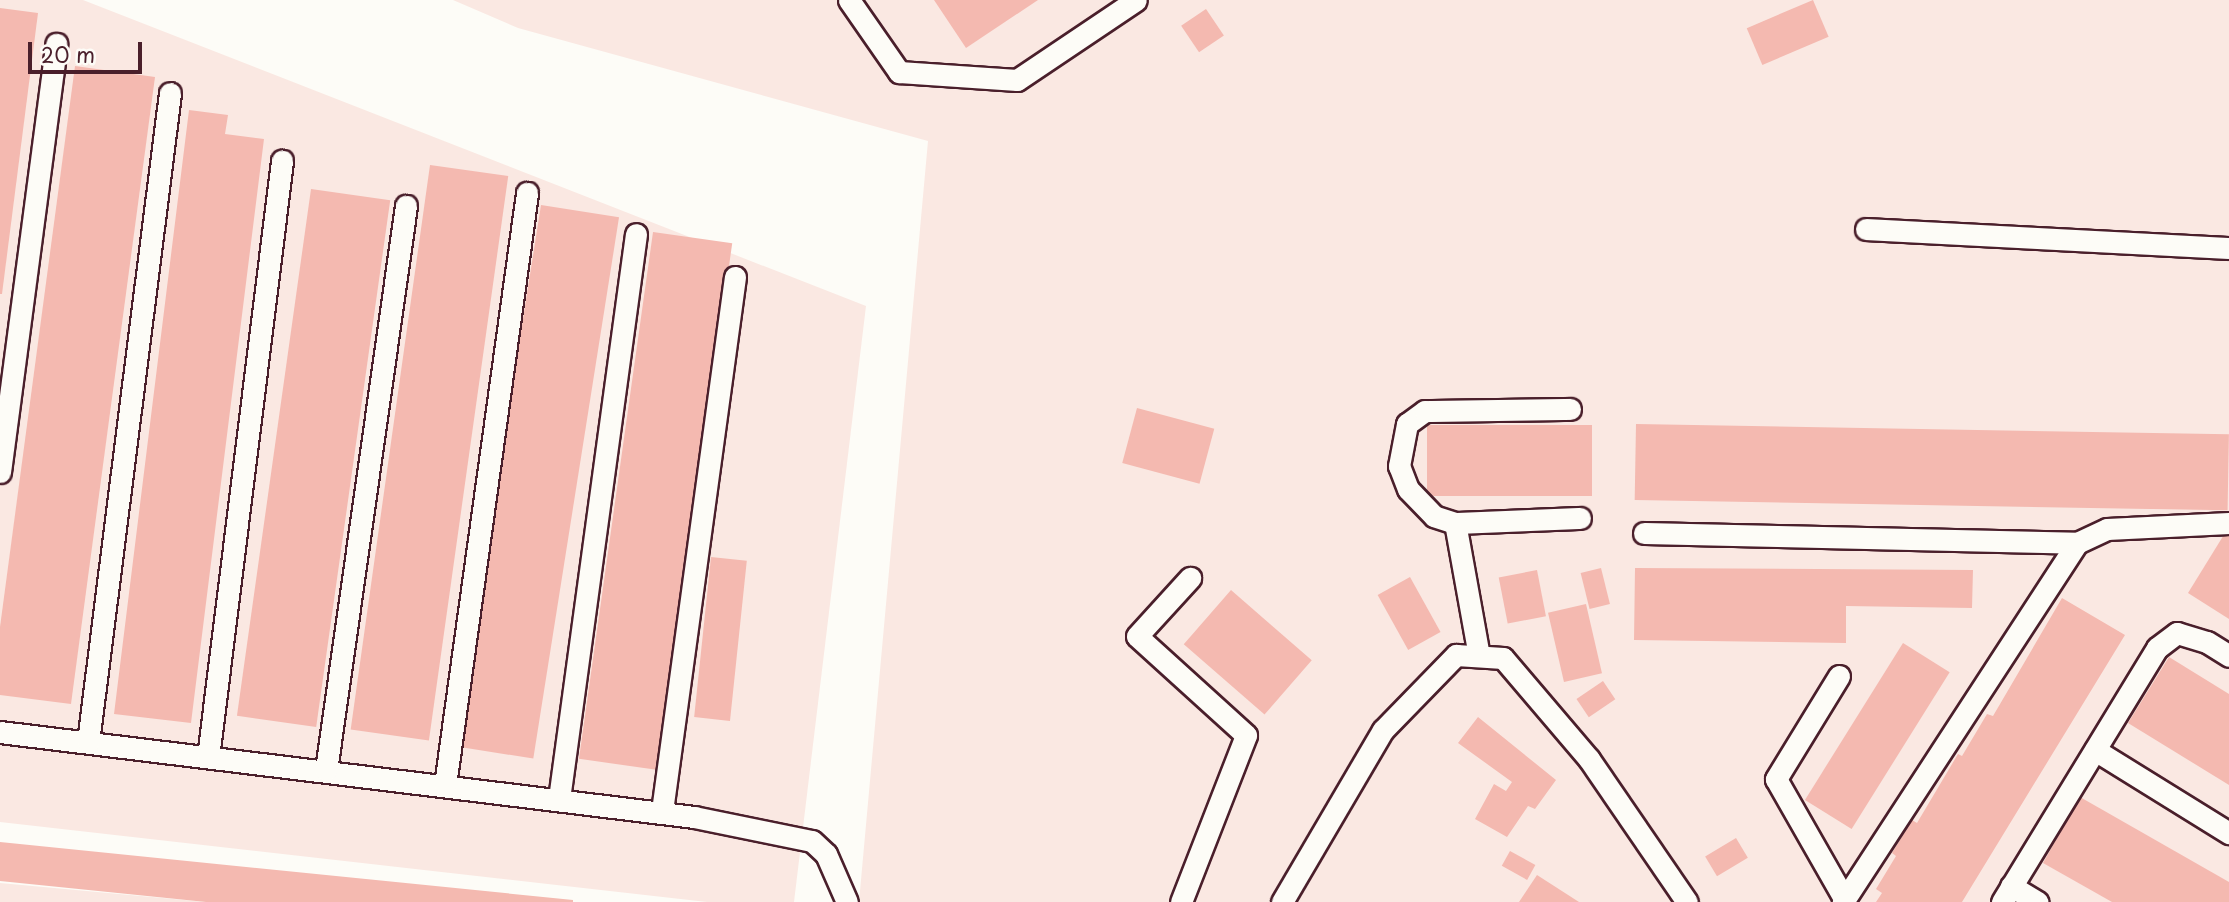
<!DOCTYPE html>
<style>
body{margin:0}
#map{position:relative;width:2229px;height:902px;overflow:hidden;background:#fdfcf7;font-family:"Playpen Sans",sans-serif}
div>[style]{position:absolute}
.built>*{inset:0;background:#fae8e2}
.building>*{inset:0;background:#f4b9b0;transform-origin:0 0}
.roads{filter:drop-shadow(2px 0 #4a1f2b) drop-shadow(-2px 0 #4a1f2b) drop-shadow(0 2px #4a1f2b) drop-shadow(0 -2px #4a1f2b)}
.lane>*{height:21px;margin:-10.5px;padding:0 10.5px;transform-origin:10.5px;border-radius:10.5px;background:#fdfcf7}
span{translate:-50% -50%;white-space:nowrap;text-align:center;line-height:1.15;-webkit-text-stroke:6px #fdfcf7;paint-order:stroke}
.scale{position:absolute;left:28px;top:42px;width:114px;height:32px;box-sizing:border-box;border:4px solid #4a1f2b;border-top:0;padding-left:9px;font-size:21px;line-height:24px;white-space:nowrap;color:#4a1f2b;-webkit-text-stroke:5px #fdfcf7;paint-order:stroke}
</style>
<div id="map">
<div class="built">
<div style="clip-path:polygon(0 0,83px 0,866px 306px,794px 902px,707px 902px,0 822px)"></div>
<div style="clip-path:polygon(453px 0,2229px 0,2229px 902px,859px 902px,928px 141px,518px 28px)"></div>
<div style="clip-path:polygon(0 883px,206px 902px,0 902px)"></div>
</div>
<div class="building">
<div style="clip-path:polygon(934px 0,1038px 0,966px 48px)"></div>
<div style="left:1813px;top:0;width:40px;height:72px;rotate:67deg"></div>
<div style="clip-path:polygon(0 8px,38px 13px,2px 294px,0 294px)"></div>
<div style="left:1206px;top:9px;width:32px;height:30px;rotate:56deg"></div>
<div style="clip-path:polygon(75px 66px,155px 77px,71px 704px,0 695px,0 627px)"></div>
<div style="clip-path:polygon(189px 110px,228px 115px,225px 134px,264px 139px,191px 723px,114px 714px)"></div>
<div style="left:430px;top:165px;width:79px;height:570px;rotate:8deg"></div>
<div style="left:311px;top:189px;width:80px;height:532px;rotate:8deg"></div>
<div style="left:541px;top:205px;width:79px;height:548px;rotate:9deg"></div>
<div style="left:653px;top:232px;width:80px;height:532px;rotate:8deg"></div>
<div style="left:1137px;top:408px;width:80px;height:57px;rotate:15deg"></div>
<div style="left:1636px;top:424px;width:593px;height:76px;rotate:1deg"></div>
<div style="left:1592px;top:425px;width:71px;height:165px;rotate:90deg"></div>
<div style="clip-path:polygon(2225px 533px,2229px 536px,2229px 619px,2188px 593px)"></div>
<div style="left:711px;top:557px;width:36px;height:161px;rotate:6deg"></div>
<div style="left:1601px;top:568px;width:37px;height:21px;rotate:76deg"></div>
<div style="clip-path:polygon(1635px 568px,1973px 570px,1972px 608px,1846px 606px,1846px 643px,1634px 640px)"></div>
<div style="left:1537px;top:570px;width:47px;height:39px;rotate:79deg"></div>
<div style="left:1410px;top:577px;width:63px;height:37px;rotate:61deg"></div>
<div style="left:1231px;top:590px;width:107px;height:72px;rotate:41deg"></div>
<div style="clip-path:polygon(2062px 598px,2125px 635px,1962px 902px,1876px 902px,1882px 893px,1876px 889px,1896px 856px,1892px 853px,1912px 820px,1917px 823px,1958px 754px,1962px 756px,1987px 714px,1993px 716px)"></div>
<div style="left:1586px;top:604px;width:71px;height:39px;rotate:77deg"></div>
<div style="left:1903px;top:643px;width:55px;height:185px;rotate:32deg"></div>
<div style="clip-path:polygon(2169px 657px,2229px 694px,2229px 785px,2128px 723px)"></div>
<div style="left:1603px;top:681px;width:22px;height:32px;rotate:56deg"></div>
<div style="clip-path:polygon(1478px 717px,1556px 780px,1535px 809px,1528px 806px,1507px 837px,1475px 819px,1494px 784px,1506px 791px,1512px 782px,1458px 743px)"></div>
<div style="clip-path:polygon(2080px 797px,2229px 882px,2229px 902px,2112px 902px,2043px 863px)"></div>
<div style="left:1736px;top:838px;width:23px;height:36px;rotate:59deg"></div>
<div style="clip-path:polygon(0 842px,573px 900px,573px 902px,206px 902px,0 881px)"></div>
<div style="left:1510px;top:851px;width:29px;height:17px;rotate:29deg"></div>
<div style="clip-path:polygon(1537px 875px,1579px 902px,1519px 902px)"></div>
</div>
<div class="roads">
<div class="lane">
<div style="left:849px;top:0;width:88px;rotate:55.2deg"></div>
<div style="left:899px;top:72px;width:118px;rotate:3.9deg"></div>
<div style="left:1017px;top:80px;width:143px;rotate:-33.9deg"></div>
<div style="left:1866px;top:229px;width:363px;rotate:3deg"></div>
<div style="left:0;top:472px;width:432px;rotate:-82.5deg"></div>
<div style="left:1455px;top:523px;width:125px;rotate:-2.3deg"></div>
<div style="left:1644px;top:533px;width:433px;rotate:1.3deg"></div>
<div style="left:2077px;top:543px;width:429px;rotate:123.1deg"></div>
<div style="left:2077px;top:543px;width:33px;rotate:-25deg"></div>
<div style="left:2107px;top:529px;width:122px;rotate:-2.8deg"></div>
<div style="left:1479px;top:656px;width:135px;rotate:-100.2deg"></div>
<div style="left:1455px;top:523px;width:22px;rotate:-162deg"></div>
<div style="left:1434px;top:516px;width:37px;rotate:-134deg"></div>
<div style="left:1408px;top:489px;width:25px;rotate:-111deg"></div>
<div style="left:1399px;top:466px;width:43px;rotate:-79.2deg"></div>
<div style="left:1407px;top:424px;width:22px;rotate:-36deg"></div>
<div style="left:1425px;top:411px;width:145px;rotate:-0.8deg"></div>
<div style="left:1839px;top:676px;width:121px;rotate:121.5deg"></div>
<div style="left:1776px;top:779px;width:139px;rotate:60.3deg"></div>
<div style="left:0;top:732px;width:699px;rotate:6.98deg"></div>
<div style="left:694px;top:817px;width:120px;rotate:11.5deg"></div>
<div style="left:812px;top:841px;width:19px;rotate:43deg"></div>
<div style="left:826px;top:854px;width:52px;rotate:66.4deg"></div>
<div style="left:88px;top:742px;width:654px;rotate:-82.8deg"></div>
<div style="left:2095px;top:750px;width:158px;rotate:31.8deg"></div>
<div style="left:208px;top:757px;width:601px;rotate:-82.92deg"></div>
<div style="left:326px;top:770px;width:570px;rotate:-81.93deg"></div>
<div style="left:445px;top:785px;width:598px;rotate:-82.11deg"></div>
<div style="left:559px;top:799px;width:570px;rotate:-82.24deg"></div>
<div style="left:662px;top:811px;width:539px;rotate:-82.22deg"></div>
<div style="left:2011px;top:886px;width:31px;rotate:31deg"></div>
<div style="left:1181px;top:902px;width:179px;rotate:-68.7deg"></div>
<div style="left:1246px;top:735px;width:147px;rotate:-137.8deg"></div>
<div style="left:1137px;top:636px;width:79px;rotate:-47.6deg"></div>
<div style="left:1282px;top:902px;width:199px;rotate:-59.6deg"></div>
<div style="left:1383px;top:730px;width:105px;rotate:-45.8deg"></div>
<div style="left:1456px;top:655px;width:47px;rotate:3.7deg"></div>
<div style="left:1503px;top:658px;width:133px;rotate:49.6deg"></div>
<div style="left:1589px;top:759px;width:173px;rotate:55.6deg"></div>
<div style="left:2002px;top:902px;width:298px;rotate:-58.6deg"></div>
<div style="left:2157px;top:648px;width:25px;rotate:-37deg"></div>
<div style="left:2177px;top:633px;width:31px;rotate:17deg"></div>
<div style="left:2207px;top:642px;width:26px;rotate:32deg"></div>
</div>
</div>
<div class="scale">20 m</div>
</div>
